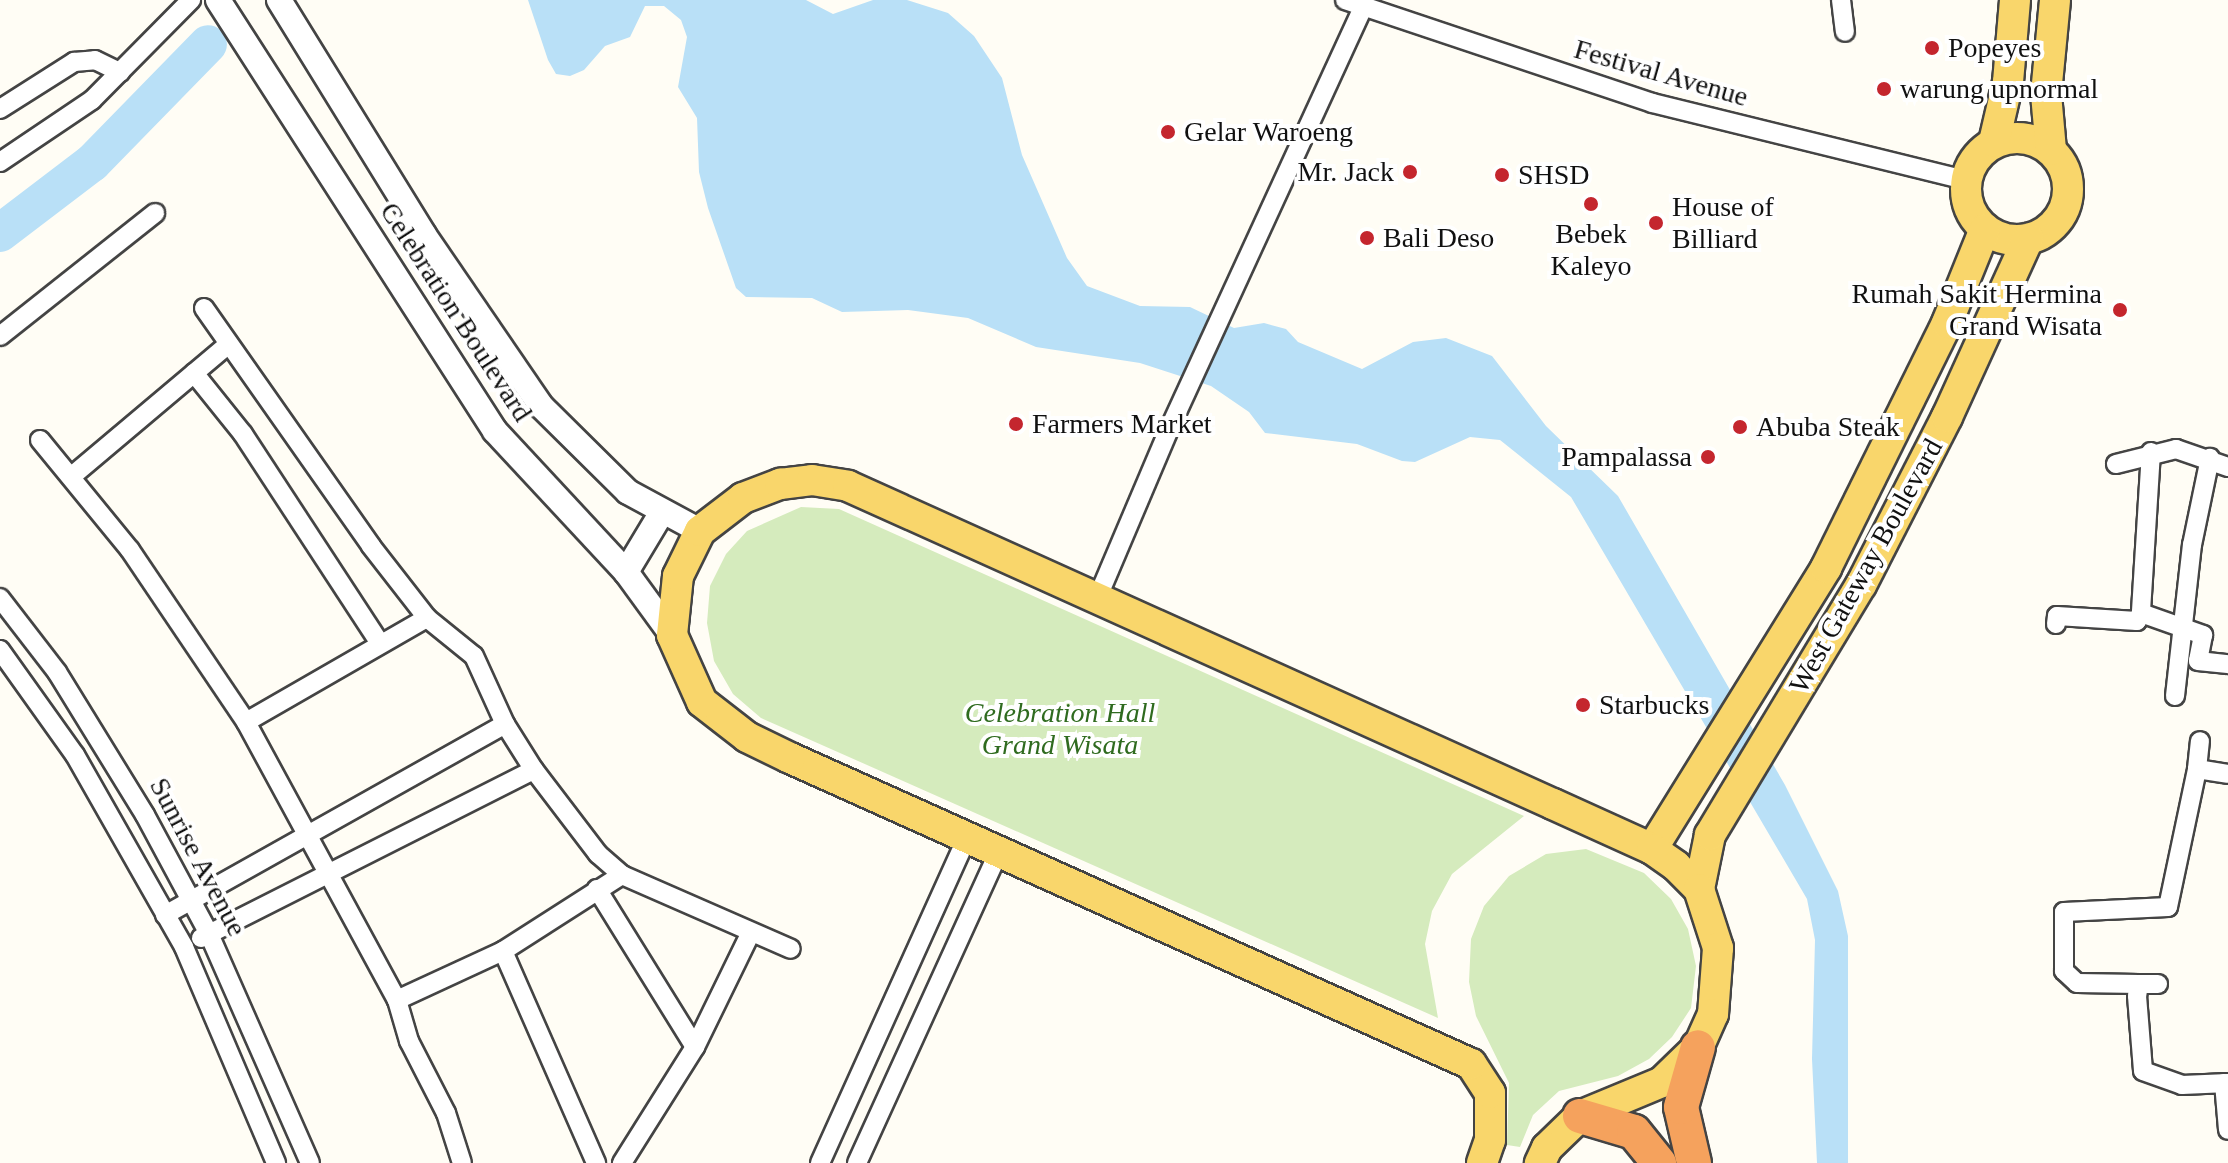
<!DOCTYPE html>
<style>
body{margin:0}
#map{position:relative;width:2228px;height:1163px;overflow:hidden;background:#fffdf5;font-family:"Times New Roman",serif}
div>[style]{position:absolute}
.green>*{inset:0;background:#d5ebbd}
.water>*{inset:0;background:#b9e0f7}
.river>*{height:38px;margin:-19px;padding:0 19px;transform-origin:19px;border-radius:19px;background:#b9e0f7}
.roads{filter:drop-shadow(2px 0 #444) drop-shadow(-2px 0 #444) drop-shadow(0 2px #444) drop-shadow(0 -2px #444)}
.minor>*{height:18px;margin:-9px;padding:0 9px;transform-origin:9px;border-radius:9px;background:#fff}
.tertiary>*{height:24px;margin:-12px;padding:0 12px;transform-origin:12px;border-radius:12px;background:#fff}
.primary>*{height:30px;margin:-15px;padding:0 15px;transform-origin:15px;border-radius:15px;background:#f9d66b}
.primary>.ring{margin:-15px;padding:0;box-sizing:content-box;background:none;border:30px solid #f9d66b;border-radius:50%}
.motorway>*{height:34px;margin:-17px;padding:0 17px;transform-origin:17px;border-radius:17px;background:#f5a25d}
.dots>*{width:22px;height:22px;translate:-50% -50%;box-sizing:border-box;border:4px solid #fff;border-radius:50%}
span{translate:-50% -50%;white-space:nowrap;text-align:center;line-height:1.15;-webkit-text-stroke:8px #fff;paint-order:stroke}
.poi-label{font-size:28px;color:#111}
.left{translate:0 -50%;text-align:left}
.right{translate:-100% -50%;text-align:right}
.street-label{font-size:28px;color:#111}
.park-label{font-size:28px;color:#2f6b1f;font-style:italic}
</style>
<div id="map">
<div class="green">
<div style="clip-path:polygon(801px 507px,839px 509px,1524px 816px,1452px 874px,1432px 911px,1425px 944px,1438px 1018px,761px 718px,733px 694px,714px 661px,707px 623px,710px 586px,726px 554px,747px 531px)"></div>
<div style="clip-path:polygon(1586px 849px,1644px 873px,1671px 899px,1688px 929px,1696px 966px,1691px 1008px,1672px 1037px,1649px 1059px,1618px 1076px,1559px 1091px,1533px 1115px,1520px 1147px,1507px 1145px,1509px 1083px,1476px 1016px,1469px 982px,1471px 939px,1484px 906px,1509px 876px,1546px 854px)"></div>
</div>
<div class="water">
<div style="clip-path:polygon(528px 0,806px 0,833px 14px,873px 0,907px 0,948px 13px,974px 36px,1002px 78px,1022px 155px,1067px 258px,1087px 286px,1140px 306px,1190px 307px,1234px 328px,1264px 323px,1286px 329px,1298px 342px,1362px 369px,1413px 342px,1446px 338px,1492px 356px,1546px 426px,1618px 496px,1785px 785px,1838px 891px,1848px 936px,1848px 1163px,1817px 1163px,1812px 1059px,1815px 940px,1807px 899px,1571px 497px,1500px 440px,1470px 437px,1415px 462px,1402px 461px,1357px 444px,1265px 433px,1249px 412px,1211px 386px,1140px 363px,1036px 347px,968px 318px,908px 310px,842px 312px,812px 298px,746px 297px,736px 288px,708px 208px,699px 172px,697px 118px,678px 87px,687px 37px,681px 20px,664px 6px,645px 6px,630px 37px,605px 46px,584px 70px,570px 76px,556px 74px,548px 60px)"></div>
</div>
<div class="river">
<div style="left:0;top:233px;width:116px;rotate:-37.3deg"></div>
<div style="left:92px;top:163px;width:166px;rotate:-45.7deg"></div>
</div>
<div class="roads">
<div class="minor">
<div style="left:1345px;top:0;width:324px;rotate:18.5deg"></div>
<div style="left:1652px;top:103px;width:323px;rotate:13.8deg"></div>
<div style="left:1841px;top:0;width:32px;rotate:83deg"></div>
<div style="left:0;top:109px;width:88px;rotate:-32.4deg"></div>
<div style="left:74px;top:62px;width:21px;rotate:-5deg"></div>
<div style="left:95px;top:60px;width:28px;rotate:26deg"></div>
<div style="left:0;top:162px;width:111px;rotate:-34deg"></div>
<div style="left:92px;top:100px;width:141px;rotate:-45.3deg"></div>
<div style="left:204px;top:308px;width:291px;rotate:54.9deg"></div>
<div style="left:371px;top:546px;width:91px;rotate:52.1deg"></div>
<div style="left:427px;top:618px;width:60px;rotate:39deg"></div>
<div style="left:474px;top:656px;width:75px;rotate:65.5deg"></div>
<div style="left:505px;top:724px;width:54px;rotate:57.8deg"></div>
<div style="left:534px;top:770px;width:106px;rotate:52.7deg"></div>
<div style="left:598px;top:854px;width:32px;rotate:41deg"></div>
<div style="left:622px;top:875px;width:184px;rotate:23.6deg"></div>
<div style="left:0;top:336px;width:198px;rotate:-38.4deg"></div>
<div style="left:194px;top:373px;width:78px;rotate:51.2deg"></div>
<div style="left:243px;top:434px;width:250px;rotate:56.8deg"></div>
<div style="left:40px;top:440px;width:142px;rotate:50.7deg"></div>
<div style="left:130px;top:550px;width:207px;rotate:56deg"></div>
<div style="left:246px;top:722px;width:316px;rotate:61.5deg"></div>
<div style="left:397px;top:1000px;width:43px;rotate:73.7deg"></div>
<div style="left:409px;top:1041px;width:81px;rotate:62.8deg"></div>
<div style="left:446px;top:1113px;width:52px;rotate:72.3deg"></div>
<div style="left:2151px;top:452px;width:161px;rotate:93.6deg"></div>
<div style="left:2141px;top:613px;width:66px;rotate:19.5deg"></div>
<div style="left:2203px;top:635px;width:26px;rotate:101deg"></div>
<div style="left:2198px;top:661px;width:30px;rotate:6deg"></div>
<div style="left:2116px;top:464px;width:62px;rotate:-14deg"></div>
<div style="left:2176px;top:449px;width:55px;rotate:19.1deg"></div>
<div style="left:72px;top:476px;width:205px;rotate:-40.1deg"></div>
<div style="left:0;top:598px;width:93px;rotate:52.4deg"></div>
<div style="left:57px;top:672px;width:168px;rotate:58.4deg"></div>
<div style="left:145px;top:815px;width:135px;rotate:61.7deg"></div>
<div style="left:209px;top:934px;width:250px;rotate:66.2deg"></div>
<div style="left:1097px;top:599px;width:189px;rotate:-67deg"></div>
<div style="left:1171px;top:425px;width:459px;rotate:-65.3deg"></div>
<div style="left:2056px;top:624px;width:8px;rotate:-83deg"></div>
<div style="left:2057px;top:616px;width:80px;rotate:3.6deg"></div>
<div style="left:2137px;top:621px;width:9px;rotate:-63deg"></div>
<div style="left:0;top:650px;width:129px;rotate:54.5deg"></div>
<div style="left:75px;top:755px;width:221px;rotate:60.4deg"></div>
<div style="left:184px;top:947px;width:235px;rotate:66.9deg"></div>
<div style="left:2175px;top:696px;width:152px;rotate:-83.6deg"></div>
<div style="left:2192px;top:545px;width:89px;rotate:-78.3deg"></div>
<div style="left:246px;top:722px;width:209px;rotate:-29.9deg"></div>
<div style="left:2197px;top:769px;width:28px;rotate:-84deg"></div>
<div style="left:597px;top:889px;width:186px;rotate:58.2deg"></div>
<div style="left:165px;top:915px;width:390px;rotate:-29.3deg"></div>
<div style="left:201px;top:938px;width:373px;rotate:-26.8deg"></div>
<div style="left:503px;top:951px;width:232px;rotate:66.3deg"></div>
<div style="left:2139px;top:984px;width:62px;rotate:-179.1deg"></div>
<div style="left:2077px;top:983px;width:18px;rotate:-137deg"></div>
<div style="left:2064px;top:971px;width:59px;rotate:-90deg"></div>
<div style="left:2064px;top:912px;width:104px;rotate:-2.8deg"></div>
<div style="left:2168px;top:907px;width:141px;rotate:-78.1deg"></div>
<div style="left:2197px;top:769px;width:31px;rotate:9deg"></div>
<div style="left:2158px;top:984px;width:19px;rotate:180deg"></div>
<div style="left:2139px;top:984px;width:12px;rotate:99deg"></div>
<div style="left:2137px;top:996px;width:75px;rotate:85.4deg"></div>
<div style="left:2143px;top:1071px;width:41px;rotate:19.7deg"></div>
<div style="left:2182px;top:1085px;width:46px;rotate:-2.5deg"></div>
<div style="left:397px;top:1000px;width:117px;rotate:-24.8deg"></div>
<div style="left:503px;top:951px;width:141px;rotate:-32.6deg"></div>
<div style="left:2224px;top:1083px;width:47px;rotate:85.1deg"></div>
<div style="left:622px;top:1163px;width:137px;rotate:-57.8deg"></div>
<div style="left:695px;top:1047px;width:126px;rotate:-64deg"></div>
<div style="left:820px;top:1163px;width:357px;rotate:-65.7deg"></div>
<div style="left:857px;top:1163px;width:342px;rotate:-65.5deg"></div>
</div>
<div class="tertiary">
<div style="left:218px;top:0;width:512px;rotate:57.27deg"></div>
<div style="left:495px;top:431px;width:192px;rotate:47.1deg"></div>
<div style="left:626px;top:572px;width:78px;rotate:53.9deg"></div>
<div style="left:279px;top:0;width:276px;rotate:58.3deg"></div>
<div style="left:424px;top:235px;width:207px;rotate:55.6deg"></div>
<div style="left:541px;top:406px;width:122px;rotate:44.7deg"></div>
<div style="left:628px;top:492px;width:82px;rotate:28.4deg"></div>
<div style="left:626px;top:572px;width:70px;rotate:-59deg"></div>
</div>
<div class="primary">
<div class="ring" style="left:1966px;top:138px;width:72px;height:72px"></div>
<div style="left:1994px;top:142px;width:62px;rotate:-76.9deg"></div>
<div style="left:2008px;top:82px;width:82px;rotate:-85.1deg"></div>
<div style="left:2051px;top:150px;width:56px;rotate:-95.1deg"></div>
<div style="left:2046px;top:94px;width:94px;rotate:-84.5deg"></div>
<div style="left:1652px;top:849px;width:331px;rotate:-58.2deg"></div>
<div style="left:1826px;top:568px;width:273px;rotate:-63.7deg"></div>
<div style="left:1947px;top:323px;width:101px;rotate:-68deg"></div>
<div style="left:1699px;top:889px;width:55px;rotate:-78.5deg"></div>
<div style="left:1710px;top:835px;width:292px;rotate:-58.9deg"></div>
<div style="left:1861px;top:585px;width:189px;rotate:-62.9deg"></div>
<div style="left:1947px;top:417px;width:196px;rotate:-65.5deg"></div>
<div style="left:1482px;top:1163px;width:24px;rotate:-71deg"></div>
<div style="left:1490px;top:1140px;width:47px;rotate:-90deg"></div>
<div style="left:1490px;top:1093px;width:35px;rotate:-123deg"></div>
<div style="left:1471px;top:1064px;width:747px;rotate:-155.8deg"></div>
<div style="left:790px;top:758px;width:48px;rotate:-154deg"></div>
<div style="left:747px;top:737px;width:57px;rotate:-142.1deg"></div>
<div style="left:702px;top:702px;width:73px;rotate:-114.1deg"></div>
<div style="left:672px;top:635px;width:59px;rotate:-84.2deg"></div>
<div style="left:678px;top:576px;width:50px;rotate:-63.9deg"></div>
<div style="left:700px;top:531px;width:54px;rotate:-37.5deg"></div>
<div style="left:743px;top:498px;width:40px;rotate:-21deg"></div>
<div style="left:780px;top:484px;width:32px;rotate:-7deg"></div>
<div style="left:812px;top:480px;width:36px;rotate:9deg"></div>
<div style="left:848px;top:486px;width:773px;rotate:24.28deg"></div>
<div style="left:1553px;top:804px;width:109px;rotate:24.4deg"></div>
<div style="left:1652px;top:849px;width:29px;rotate:35deg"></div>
<div style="left:1676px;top:866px;width:33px;rotate:45deg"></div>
<div style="left:1699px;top:889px;width:62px;rotate:72.1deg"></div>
<div style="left:1718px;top:948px;width:66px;rotate:94.3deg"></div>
<div style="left:1713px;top:1014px;width:36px;rotate:114deg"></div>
<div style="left:1698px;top:1047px;width:50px;rotate:135.8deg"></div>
<div style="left:1662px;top:1082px;width:89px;rotate:157.5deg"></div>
<div style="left:1580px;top:1116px;width:46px;rotate:135.9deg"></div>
<div style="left:1547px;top:1148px;width:17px;rotate:115deg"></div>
</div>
<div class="motorway">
<div style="left:1580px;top:1116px;width:56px;rotate:16.5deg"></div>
<div style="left:1634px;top:1132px;width:40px;rotate:51deg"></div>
<div style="left:1694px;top:1163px;width:57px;rotate:-103.1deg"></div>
<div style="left:1681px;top:1107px;width:62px;rotate:-74.2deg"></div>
</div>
</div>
<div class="dots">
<div style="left:1932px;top:48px;background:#c4262e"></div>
<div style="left:1884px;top:89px;background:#c4262e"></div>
<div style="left:1168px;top:132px;background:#c4262e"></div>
<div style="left:1410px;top:172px;background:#c4262e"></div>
<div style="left:1502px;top:175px;background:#c4262e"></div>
<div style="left:1591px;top:204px;background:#c4262e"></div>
<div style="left:1656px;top:223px;background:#c4262e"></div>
<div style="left:1367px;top:238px;background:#c4262e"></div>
<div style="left:2120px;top:310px;background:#c4262e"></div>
<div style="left:1016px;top:424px;background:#c4262e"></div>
<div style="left:1740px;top:427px;background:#c4262e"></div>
<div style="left:1708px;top:457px;background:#c4262e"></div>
<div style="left:1583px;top:705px;background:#c4262e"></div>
</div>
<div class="poi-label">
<span class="left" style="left:1948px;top:48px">Popeyes</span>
<span class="left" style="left:1900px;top:89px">warung upnormal</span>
<span class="left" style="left:1184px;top:132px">Gelar Waroeng</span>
<span class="right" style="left:1394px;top:172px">Mr. Jack</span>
<span class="left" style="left:1518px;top:175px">SHSD</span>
<span class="left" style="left:1672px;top:223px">House of<br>Billiard</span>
<span style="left:1591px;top:250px">Bebek<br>Kaleyo</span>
<span class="left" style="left:1383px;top:238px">Bali Deso</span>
<span class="right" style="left:2102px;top:310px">Rumah Sakit Hermina<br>Grand Wisata</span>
<span class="left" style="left:1032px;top:424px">Farmers Market</span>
<span class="left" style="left:1756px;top:427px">Abuba Steak</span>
<span class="right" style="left:1692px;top:457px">Pampalassa</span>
<span class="left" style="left:1599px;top:705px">Starbucks</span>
</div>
<div class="street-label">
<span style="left:1661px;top:73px;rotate:16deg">Festival Avenue</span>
<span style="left:456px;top:312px;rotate:57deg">Celebration Boulevard</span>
<span style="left:1866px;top:566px;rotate:-61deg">West Gateway Boulevard</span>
<span style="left:198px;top:857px;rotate:62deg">Sunrise Avenue</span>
</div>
<div class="park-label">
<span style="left:1060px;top:729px">Celebration Hall<br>Grand Wisata</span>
</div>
</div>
